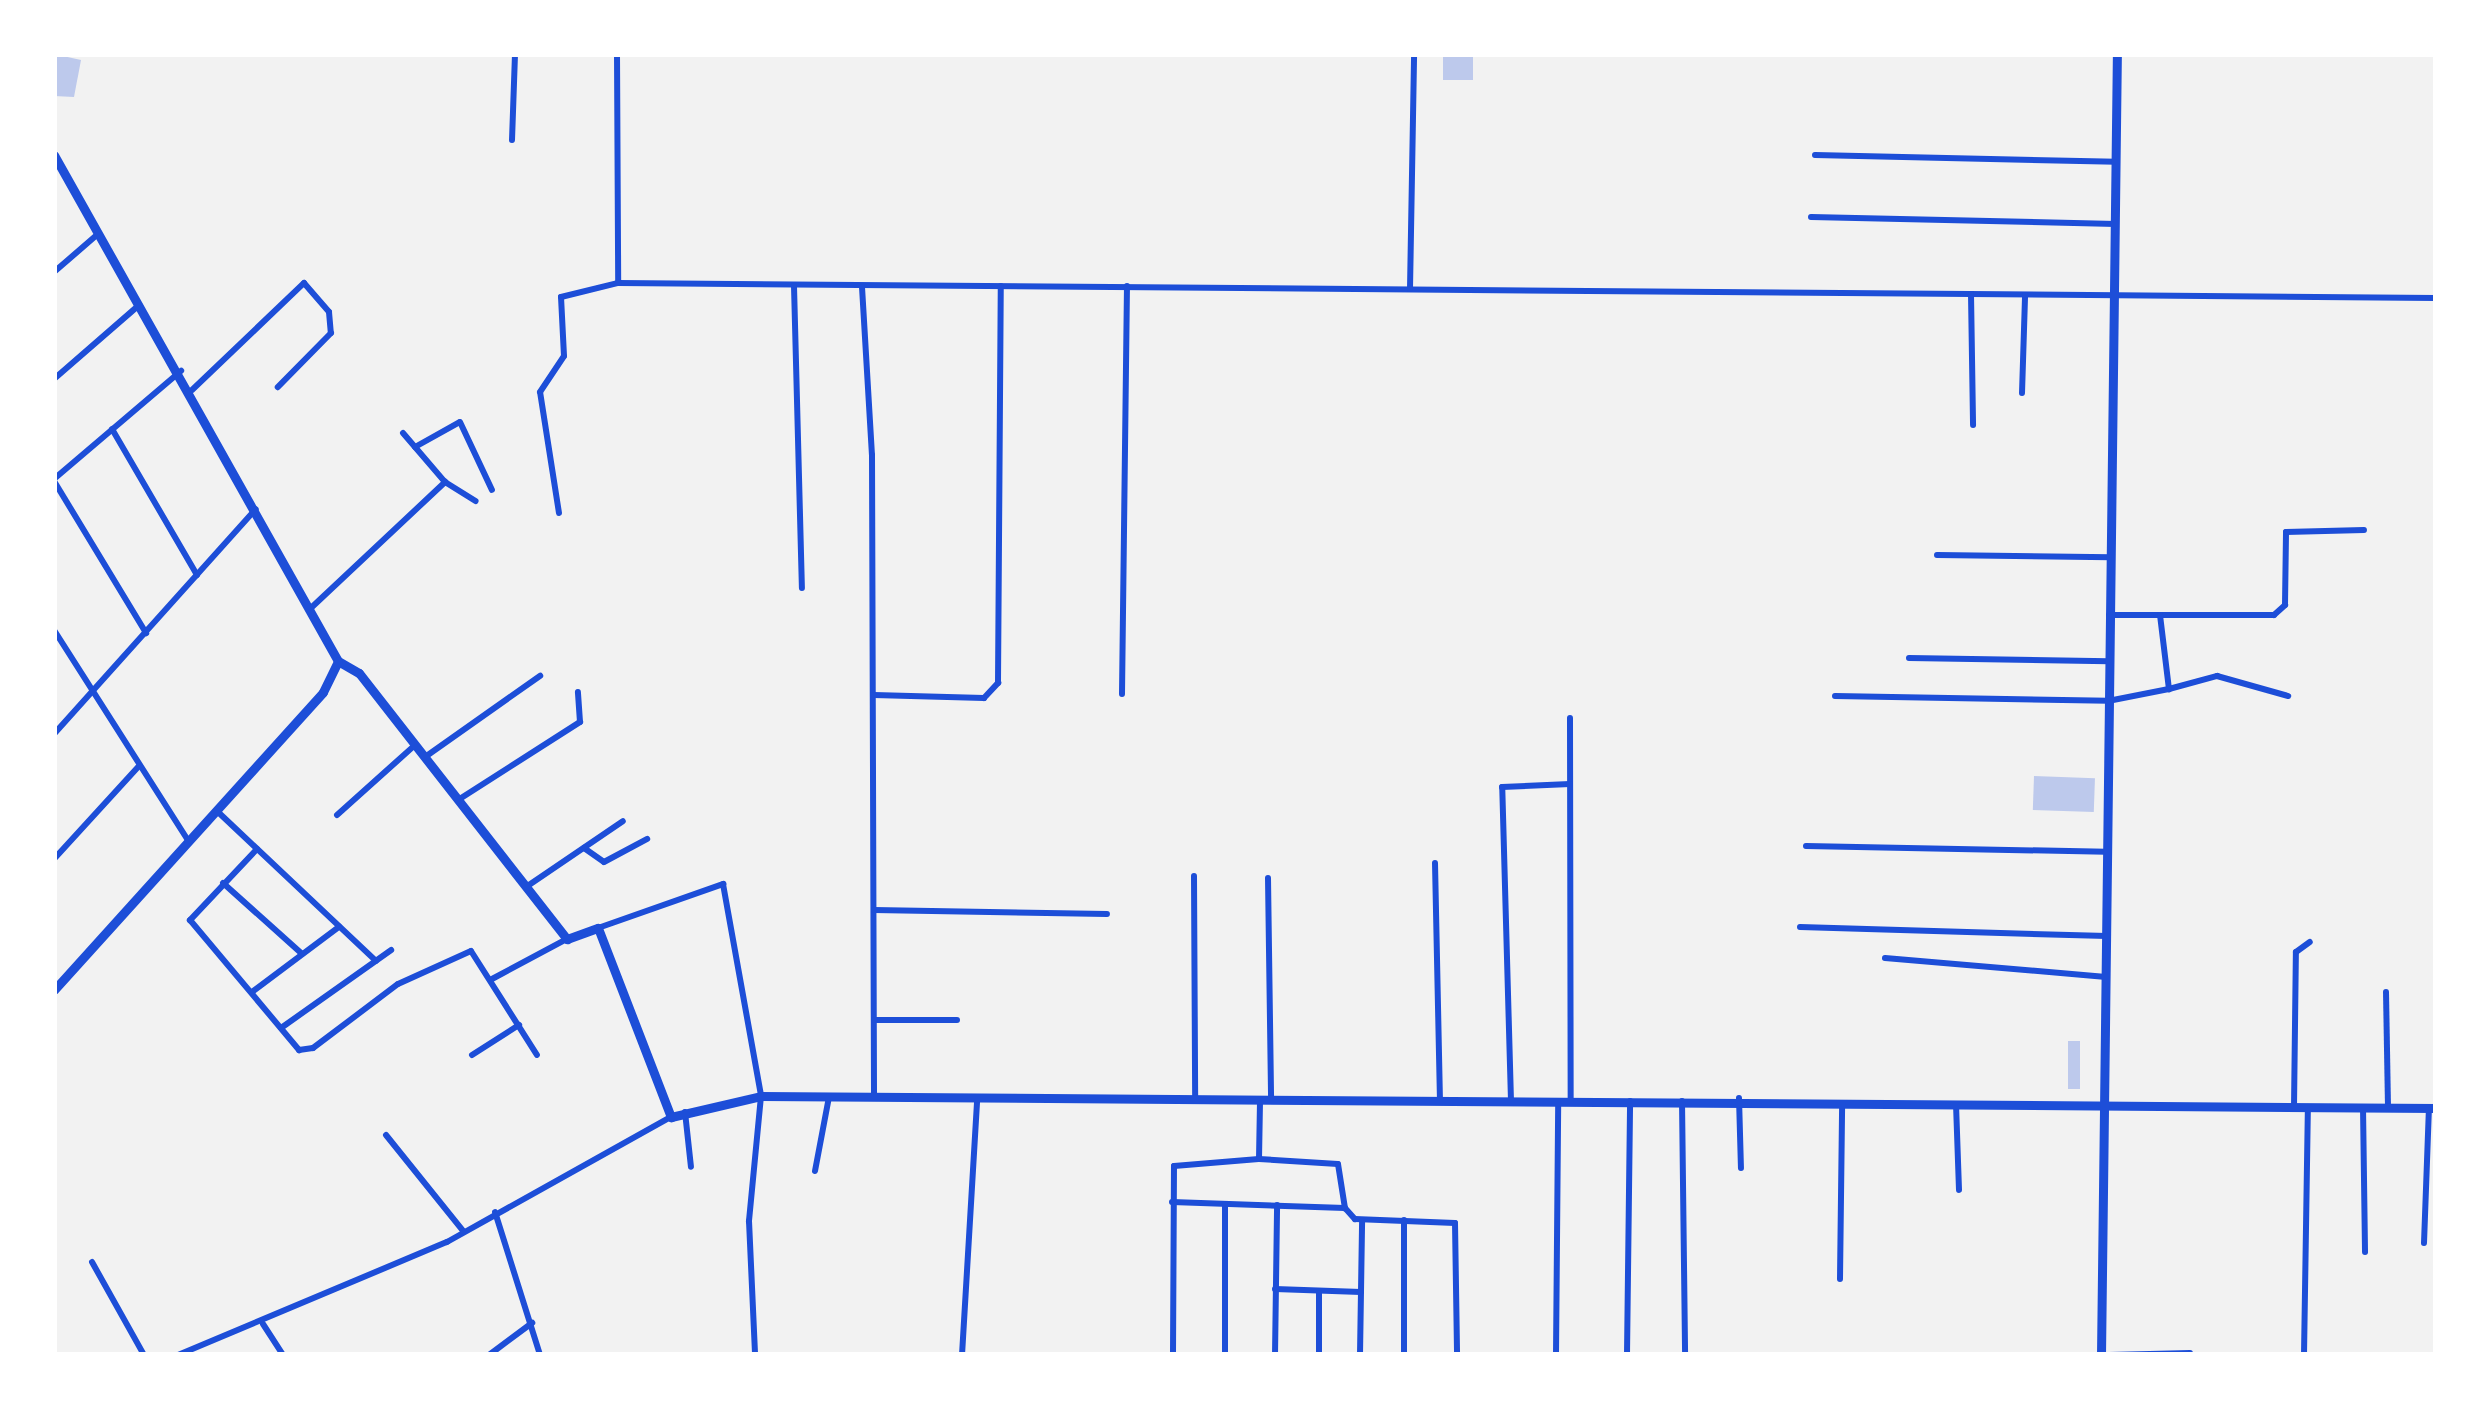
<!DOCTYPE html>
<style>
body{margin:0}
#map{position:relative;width:2490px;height:1409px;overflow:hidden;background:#f2f2f2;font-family:"Sofia Sans Condensed",sans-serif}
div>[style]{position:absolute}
.building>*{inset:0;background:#bdc9ec;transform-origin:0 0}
.minor>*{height:6px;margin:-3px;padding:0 3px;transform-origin:3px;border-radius:3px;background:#1d4ed8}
.tertiary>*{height:9px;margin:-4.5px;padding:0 4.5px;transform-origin:4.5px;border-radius:4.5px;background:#1d4ed8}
.secondary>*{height:9px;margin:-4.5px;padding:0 4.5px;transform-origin:4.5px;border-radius:4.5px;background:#1d4ed8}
span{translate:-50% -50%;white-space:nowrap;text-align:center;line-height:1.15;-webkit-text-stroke:12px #fff;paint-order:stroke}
.frame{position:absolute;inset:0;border:57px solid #fff;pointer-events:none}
</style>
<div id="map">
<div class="building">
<div style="clip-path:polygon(54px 54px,81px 60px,74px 97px,54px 96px)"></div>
<div style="left:1443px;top:54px;width:30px;height:26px"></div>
<div style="left:2034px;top:776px;width:61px;height:34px;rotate:2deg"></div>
<div style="left:2068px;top:1041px;width:12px;height:48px"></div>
</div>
<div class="minor">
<div style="left:617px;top:54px;width:229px;rotate:89.7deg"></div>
<div style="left:618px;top:283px;width:1818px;rotate:0.47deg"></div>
<div style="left:512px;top:140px;width:86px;rotate:-88deg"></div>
<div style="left:1815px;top:155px;width:301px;rotate:1.3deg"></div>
<div style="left:1811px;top:217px;width:305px;rotate:1.3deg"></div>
<div style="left:54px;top:272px;width:58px;rotate:-40.8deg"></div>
<div style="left:794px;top:286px;width:302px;rotate:88.5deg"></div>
<div style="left:862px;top:287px;width:168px;rotate:86.6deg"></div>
<div style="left:872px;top:455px;width:642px;rotate:89.82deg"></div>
<div style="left:1410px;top:289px;width:235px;rotate:-89deg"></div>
<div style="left:1971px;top:294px;width:131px;rotate:89.1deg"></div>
<div style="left:54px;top:379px;width:113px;rotate:-41deg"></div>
<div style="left:192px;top:390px;width:155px;rotate:-43.7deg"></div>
<div style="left:304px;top:283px;width:38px;rotate:49deg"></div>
<div style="left:329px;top:312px;width:21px;rotate:85deg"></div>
<div style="left:331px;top:333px;width:76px;rotate:134.5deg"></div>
<div style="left:2022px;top:393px;width:98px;rotate:-88.2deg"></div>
<div style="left:112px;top:429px;width:169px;rotate:59.8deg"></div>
<div style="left:403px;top:433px;width:65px;rotate:49.4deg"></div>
<div style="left:445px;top:482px;width:36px;rotate:32deg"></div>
<div style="left:415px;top:447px;width:51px;rotate:-29.1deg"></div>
<div style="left:460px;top:422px;width:75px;rotate:64.8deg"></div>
<div style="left:54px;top:479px;width:167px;rotate:-40.4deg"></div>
<div style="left:54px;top:481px;width:178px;rotate:58.8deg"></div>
<div style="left:559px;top:513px;width:122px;rotate:-98.9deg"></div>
<div style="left:540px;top:392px;width:43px;rotate:-56.3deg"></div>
<div style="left:564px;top:356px;width:59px;rotate:-92.9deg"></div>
<div style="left:561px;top:297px;width:59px;rotate:-13.8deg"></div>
<div style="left:1937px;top:555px;width:174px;rotate:0.7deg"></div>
<div style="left:312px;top:607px;width:183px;rotate:-43.2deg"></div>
<div style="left:2109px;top:615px;width:165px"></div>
<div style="left:2274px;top:615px;width:15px;rotate:-42deg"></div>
<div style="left:2285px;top:605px;width:73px;rotate:-89.2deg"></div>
<div style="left:2286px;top:532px;width:78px;rotate:-1.5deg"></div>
<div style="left:2160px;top:615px;width:75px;rotate:83.1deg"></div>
<div style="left:2169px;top:689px;width:50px;rotate:-15.2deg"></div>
<div style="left:2217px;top:676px;width:74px;rotate:15.7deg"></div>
<div style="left:54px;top:630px;width:249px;rotate:57.5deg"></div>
<div style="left:1909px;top:658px;width:200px;rotate:0.9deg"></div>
<div style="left:1122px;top:694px;width:408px;rotate:-89.3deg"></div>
<div style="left:874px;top:695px;width:110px;rotate:1.6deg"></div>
<div style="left:984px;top:698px;width:21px;rotate:-47deg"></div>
<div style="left:998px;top:683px;width:397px;rotate:-89.6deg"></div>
<div style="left:1835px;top:696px;width:273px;rotate:1deg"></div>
<div style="left:2108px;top:701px;width:62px;rotate:-11.1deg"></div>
<div style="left:1570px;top:718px;width:383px;rotate:89.9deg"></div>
<div style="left:54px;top:734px;width:302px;rotate:-48.1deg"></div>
<div style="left:425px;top:757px;width:141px;rotate:-35.2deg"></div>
<div style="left:458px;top:800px;width:145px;rotate:-32.6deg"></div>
<div style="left:580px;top:722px;width:30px;rotate:-94deg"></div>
<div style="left:218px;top:812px;width:217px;rotate:43.3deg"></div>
<div style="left:337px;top:815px;width:105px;rotate:-41.9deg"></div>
<div style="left:1806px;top:846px;width:300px;rotate:1.1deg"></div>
<div style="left:584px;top:848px;width:24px;rotate:35deg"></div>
<div style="left:604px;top:862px;width:49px;rotate:-28.1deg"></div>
<div style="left:257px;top:849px;width:98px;rotate:133.3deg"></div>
<div style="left:190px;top:920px;width:170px;rotate:50deg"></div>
<div style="left:299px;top:1050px;width:14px;rotate:-8deg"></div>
<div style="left:313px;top:1048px;width:106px;rotate:-37deg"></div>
<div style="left:398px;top:984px;width:80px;rotate:-24.3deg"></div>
<div style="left:471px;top:951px;width:123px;rotate:57.6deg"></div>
<div style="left:54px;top:859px;width:126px;rotate:-47.6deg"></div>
<div style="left:1435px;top:863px;width:238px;rotate:88.8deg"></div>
<div style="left:1194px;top:876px;width:222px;rotate:89.7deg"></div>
<div style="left:1268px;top:878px;width:222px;rotate:89.2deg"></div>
<div style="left:223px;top:883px;width:106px;rotate:41.9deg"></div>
<div style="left:526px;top:887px;width:117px;rotate:-34.2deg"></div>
<div style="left:874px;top:910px;width:233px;rotate:1deg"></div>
<div style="left:1800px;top:927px;width:307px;rotate:1.7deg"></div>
<div style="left:598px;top:928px;width:133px;rotate:-19.4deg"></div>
<div style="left:723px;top:884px;width:215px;rotate:79.8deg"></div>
<div style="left:761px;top:1096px;width:126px;rotate:95.5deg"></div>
<div style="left:749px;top:1221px;width:134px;rotate:87.4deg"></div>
<div style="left:1885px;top:958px;width:222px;rotate:4.9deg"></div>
<div style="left:492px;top:979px;width:85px;rotate:-28.1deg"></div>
<div style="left:252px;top:992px;width:109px;rotate:-36.8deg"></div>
<div style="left:2386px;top:992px;width:115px;rotate:89deg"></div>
<div style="left:874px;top:1020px;width:83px"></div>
<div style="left:281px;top:1028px;width:135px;rotate:-35.3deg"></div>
<div style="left:472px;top:1055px;width:56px;rotate:-32.6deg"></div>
<div style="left:1739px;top:1098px;width:70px;rotate:88.4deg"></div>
<div style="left:1511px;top:1101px;width:314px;rotate:-91.6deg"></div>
<div style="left:1502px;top:787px;width:68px;rotate:-2.5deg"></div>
<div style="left:1682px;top:1101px;width:254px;rotate:89.3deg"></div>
<div style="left:1956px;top:1104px;width:86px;rotate:88deg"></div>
<div style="left:2294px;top:1107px;width:155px;rotate:-89.3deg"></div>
<div style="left:2296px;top:952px;width:17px;rotate:-36deg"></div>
<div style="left:2363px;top:1107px;width:145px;rotate:89.2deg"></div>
<div style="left:685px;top:1112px;width:55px;rotate:83.8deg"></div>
<div style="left:386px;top:1135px;width:124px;rotate:51.2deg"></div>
<div style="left:1259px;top:1159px;width:60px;rotate:-89deg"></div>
<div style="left:815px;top:1171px;width:75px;rotate:-79.3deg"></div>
<div style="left:1172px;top:1202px;width:173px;rotate:2deg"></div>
<div style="left:1225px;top:1204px;width:151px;rotate:90deg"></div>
<div style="left:495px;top:1212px;width:150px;rotate:72.5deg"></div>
<div style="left:2424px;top:1243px;width:135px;rotate:-87.9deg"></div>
<div style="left:92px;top:1262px;width:107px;rotate:60.8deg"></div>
<div style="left:1840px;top:1279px;width:176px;rotate:-89.3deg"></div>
<div style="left:1275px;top:1289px;width:86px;rotate:2deg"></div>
<div style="left:1319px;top:1293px;width:62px;rotate:90deg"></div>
<div style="left:263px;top:1324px;width:37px;rotate:57deg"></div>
<div style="left:178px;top:1355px;width:292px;rotate:-22.8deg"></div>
<div style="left:447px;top:1242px;width:257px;rotate:-29.2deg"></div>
<div style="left:489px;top:1355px;width:54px;rotate:-36.7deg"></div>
<div style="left:962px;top:1355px;width:256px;rotate:-86.6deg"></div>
<div style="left:1173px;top:1355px;width:189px;rotate:-89.7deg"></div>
<div style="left:1174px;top:1166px;width:85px;rotate:-4.7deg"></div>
<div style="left:1259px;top:1159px;width:79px;rotate:3.6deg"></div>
<div style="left:1338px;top:1164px;width:45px;rotate:81deg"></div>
<div style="left:1345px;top:1208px;width:15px;rotate:48deg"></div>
<div style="left:1355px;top:1219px;width:100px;rotate:2.3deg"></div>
<div style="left:1455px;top:1223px;width:132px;rotate:89.1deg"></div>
<div style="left:1275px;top:1355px;width:150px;rotate:-89.2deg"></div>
<div style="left:1360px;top:1355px;width:134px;rotate:-89.1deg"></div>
<div style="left:1404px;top:1355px;width:135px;rotate:-90deg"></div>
<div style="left:1556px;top:1355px;width:254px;rotate:-89.5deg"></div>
<div style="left:1627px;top:1355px;width:254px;rotate:-89.3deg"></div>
<div style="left:2109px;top:1355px;width:81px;rotate:-1.4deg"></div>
<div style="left:2304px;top:1355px;width:248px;rotate:-89.1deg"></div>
</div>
<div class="tertiary">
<div style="left:54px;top:155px;width:580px;rotate:60.7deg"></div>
<div style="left:338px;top:661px;width:24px;rotate:30deg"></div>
<div style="left:359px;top:673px;width:338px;rotate:52deg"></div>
<div style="left:567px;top:939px;width:33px;rotate:-20deg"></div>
<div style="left:598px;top:928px;width:203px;rotate:68.9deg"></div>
<div style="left:671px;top:1117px;width:92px;rotate:-13.1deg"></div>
<div style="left:761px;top:1096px;width:1675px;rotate:0.41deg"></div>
<div style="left:54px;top:990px;width:401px;rotate:-47.9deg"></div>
<div style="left:323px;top:692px;width:34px;rotate:-64deg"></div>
</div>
<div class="secondary">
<div style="left:2101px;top:1355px;width:1301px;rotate:-89.3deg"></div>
</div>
<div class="frame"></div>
</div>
